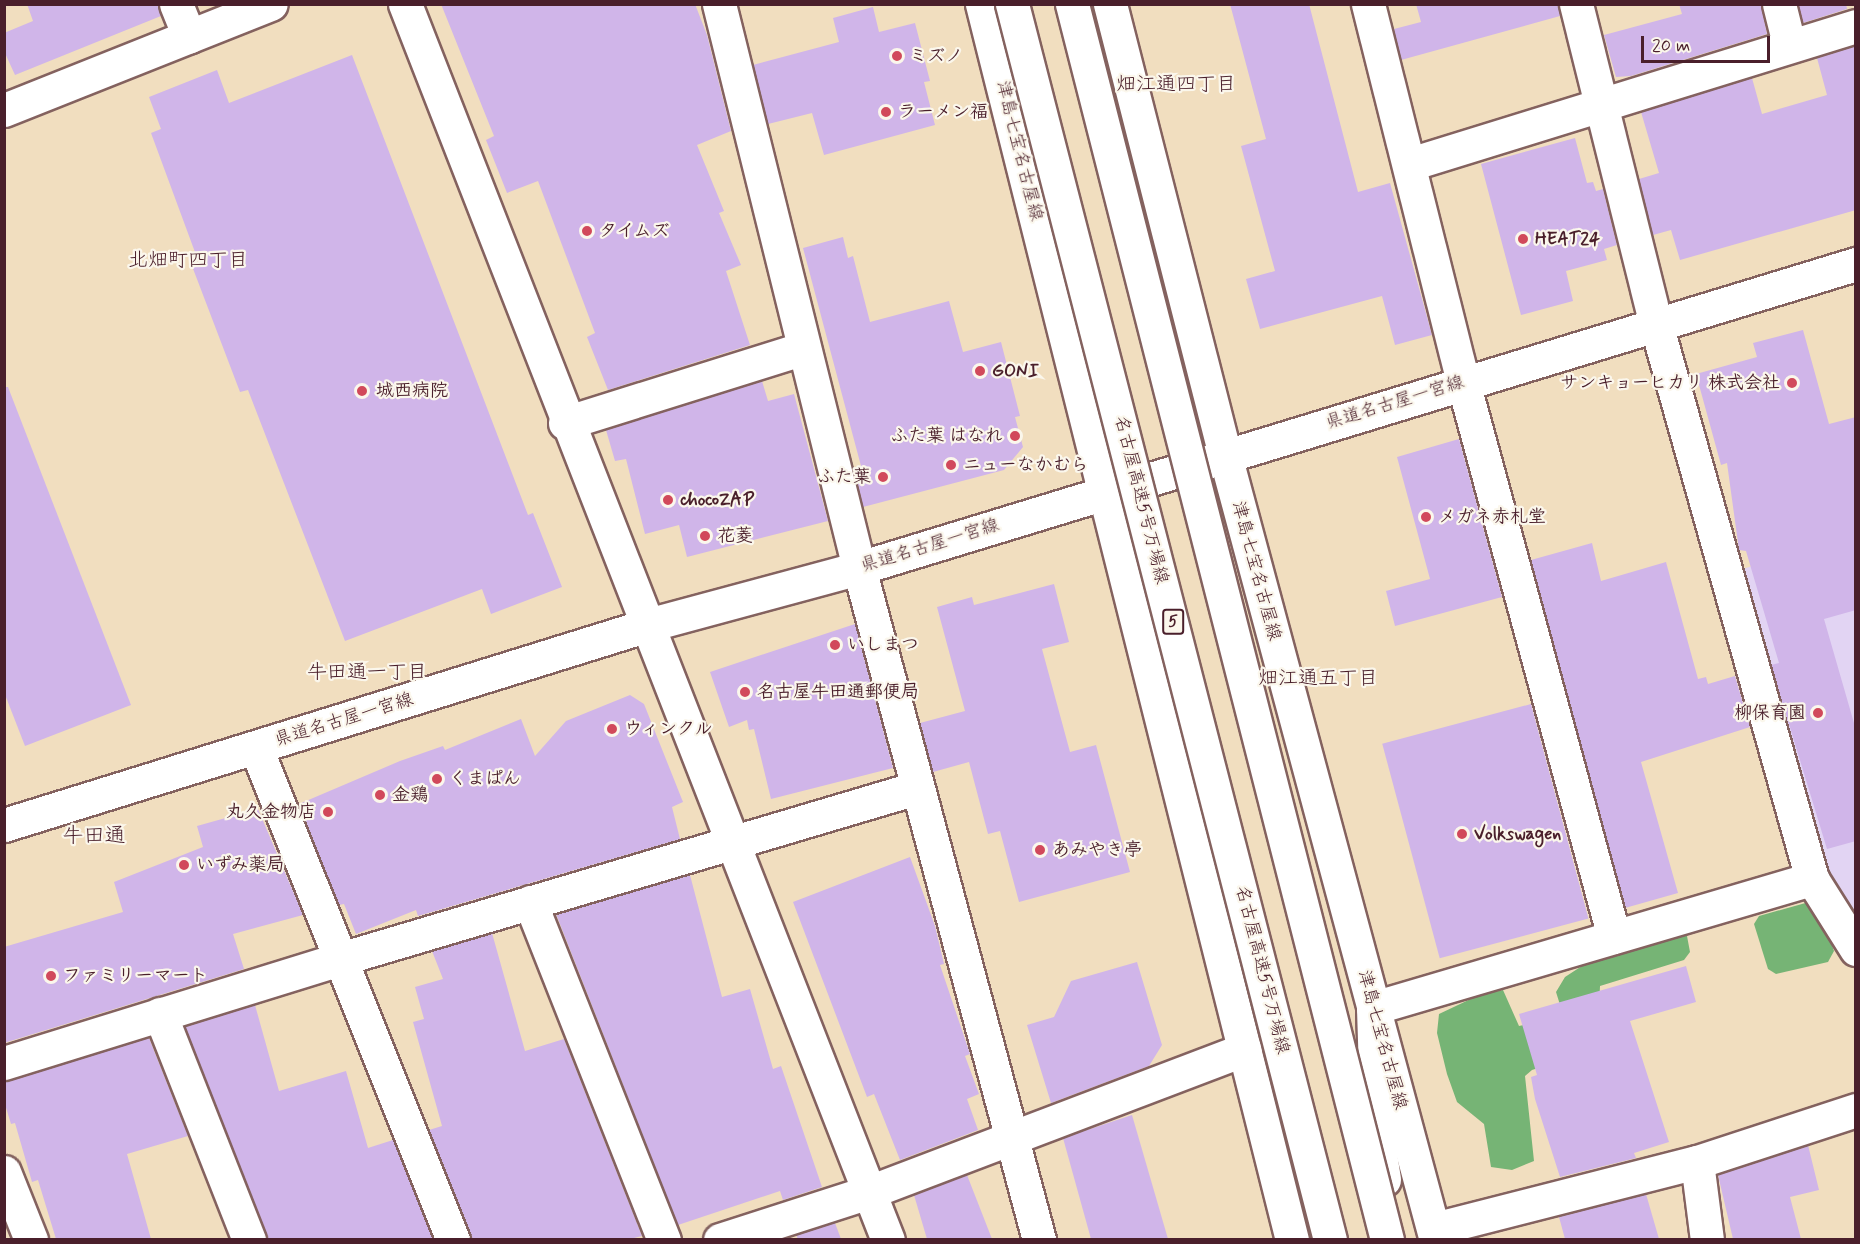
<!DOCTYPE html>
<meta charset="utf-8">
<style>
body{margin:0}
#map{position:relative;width:1860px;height:1244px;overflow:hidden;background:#f1debf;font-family:Mynerve,"Klee One",sans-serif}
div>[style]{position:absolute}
.built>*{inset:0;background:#e2d4f3}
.forest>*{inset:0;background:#76b475}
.building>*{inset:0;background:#d0b5e9;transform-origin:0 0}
.roads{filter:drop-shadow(2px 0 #84625f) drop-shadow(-2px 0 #84625f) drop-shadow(0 2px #84625f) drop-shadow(0 -2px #84625f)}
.minor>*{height:33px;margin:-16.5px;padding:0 16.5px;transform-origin:16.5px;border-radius:16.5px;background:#fff}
.major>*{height:33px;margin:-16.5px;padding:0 16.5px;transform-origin:16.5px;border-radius:16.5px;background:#fff}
.highway>*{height:33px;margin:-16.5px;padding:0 16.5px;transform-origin:16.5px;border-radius:16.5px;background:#fff}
.bridges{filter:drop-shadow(2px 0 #84625f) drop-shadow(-2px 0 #84625f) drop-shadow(0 2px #84625f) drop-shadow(0 -2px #84625f)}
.highway-bridge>*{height:33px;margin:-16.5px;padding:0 16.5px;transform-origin:16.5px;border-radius:16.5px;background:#fff}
.dots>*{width:16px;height:16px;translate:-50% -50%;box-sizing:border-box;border:3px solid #fbf7ec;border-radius:50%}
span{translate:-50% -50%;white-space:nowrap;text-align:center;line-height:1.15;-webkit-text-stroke:4.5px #fbf7ec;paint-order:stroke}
.shield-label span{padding:2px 4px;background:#fbf7ec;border:2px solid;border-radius:4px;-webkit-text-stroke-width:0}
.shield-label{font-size:16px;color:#4a1f2b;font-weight:700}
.poi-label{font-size:18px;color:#4a1f2b;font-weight:700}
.left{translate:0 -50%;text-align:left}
.right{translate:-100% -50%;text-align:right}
.street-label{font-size:18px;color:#4a1f2b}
.neighbourhood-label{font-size:20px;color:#4a1f2b}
.quarter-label{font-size:21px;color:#4a1f2b}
.frame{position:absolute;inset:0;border:6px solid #4a1f2b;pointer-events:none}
.scale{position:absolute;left:1641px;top:36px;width:129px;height:27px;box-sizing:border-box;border:3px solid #4a1f2b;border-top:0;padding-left:8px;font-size:18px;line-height:21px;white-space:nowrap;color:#4a1f2b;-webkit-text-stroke:4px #fbf7ec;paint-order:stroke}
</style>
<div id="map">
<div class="built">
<div style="clip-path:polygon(1855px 536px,1855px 928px,1849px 923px,1821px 857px,1739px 570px)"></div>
</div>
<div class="forest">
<div style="clip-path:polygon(1809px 902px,1818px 907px,1834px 951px,1828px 962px,1776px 974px,1768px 969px,1754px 924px,1759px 916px)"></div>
<div style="clip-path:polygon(1674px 932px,1687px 936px,1690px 952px,1684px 960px,1600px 986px,1597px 1049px,1532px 1070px,1525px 1076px,1534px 1161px,1512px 1170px,1491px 1167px,1484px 1124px,1457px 1102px,1447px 1074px,1437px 1033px,1439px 1014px,1477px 996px,1503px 990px,1519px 1026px,1554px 1018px,1561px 1008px,1556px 992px,1565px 977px,1585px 964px,1630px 945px)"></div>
</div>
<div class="building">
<div style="clip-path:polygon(27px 4px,158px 4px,161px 16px,15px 75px,4px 51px,4px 33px,33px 21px)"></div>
<div style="clip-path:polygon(441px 4px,695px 4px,707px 35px,731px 131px,697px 145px,724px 211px,719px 213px,741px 265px,726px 271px,750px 345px,608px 390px,587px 337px,595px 333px,538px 181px,507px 193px,486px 140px,494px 136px)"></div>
<div style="clip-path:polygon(1230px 4px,1309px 4px,1358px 192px,1390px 183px,1432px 335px,1395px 345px,1382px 296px,1260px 329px,1246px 279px,1275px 271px,1241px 146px,1266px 139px)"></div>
<div style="clip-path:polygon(1416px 4px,1558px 4px,1560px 16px,1401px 60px,1394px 29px,1421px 22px)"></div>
<div style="clip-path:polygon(1679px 4px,1761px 4px,1767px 34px,1631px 76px,1616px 77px,1604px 35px,1682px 14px)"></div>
<div style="clip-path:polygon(1798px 4px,1846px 4px,1847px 9px,1803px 23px)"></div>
<div style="clip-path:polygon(873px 7px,879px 32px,915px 23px,930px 81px,924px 82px,935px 125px,824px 155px,812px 113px,768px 124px,753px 65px,839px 42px,833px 18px)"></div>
<div style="clip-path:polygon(1856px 46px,1856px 210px,1680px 260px,1671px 230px,1653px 235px,1639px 179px,1659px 173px,1641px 112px,1752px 78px,1762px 114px,1827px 95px,1817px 58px)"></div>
<div style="clip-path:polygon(352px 55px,528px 515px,533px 513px,562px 587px,491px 614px,482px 589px,345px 641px,248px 390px,240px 392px,192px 266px,199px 263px,151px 133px,161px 129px,149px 97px,217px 70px,229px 103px)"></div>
<div style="clip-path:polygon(1575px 138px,1587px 183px,1593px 182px,1596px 191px,1603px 189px,1617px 245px,1604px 249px,1607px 260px,1566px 271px,1573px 301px,1521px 315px,1481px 164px)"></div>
<div style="clip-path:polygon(843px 237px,848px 258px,853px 256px,870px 322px,949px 301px,963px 352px,1001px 342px,1020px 416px,1015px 417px,1023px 447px,1004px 470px,863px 507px,854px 468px,861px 466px,803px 248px)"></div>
<div style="clip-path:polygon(1803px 330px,1829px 424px,1856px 417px,1856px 610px,1824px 619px,1856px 730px,1856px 841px,1827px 849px,1771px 665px,1779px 663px,1746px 551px,1739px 550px,1727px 463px,1721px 465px,1696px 374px,1757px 357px,1753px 343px)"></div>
<div style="clip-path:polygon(762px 381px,768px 401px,794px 394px,828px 521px,687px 557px,679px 525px,645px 534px,626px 459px,615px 461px,606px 430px)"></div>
<div style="clip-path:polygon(4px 387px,8px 387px,131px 705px,25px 746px,4px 692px)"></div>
<div style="clip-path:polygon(1459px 439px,1502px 597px,1395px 626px,1386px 591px,1430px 579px,1397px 457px)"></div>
<div style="clip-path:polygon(1592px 543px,1601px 581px,1666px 562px,1698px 679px,1706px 677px,1708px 684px,1735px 676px,1750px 727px,1641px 762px,1678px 893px,1625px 908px,1531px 560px)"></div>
<div style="clip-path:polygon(1054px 584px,1069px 642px,1042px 649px,1070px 752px,1096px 745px,1130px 872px,1019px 902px,1000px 831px,988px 834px,969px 762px,933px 772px,920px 723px,965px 711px,937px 607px,972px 597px,974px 605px)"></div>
<div style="clip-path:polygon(855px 624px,893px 768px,771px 799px,754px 729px,749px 730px,747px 720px,729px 727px,710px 672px)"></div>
<div style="clip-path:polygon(630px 695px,644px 704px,683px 802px,672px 807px,680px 839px,418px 916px,416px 910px,356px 934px,344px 904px,339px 905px,299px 804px,400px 761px,443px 746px,445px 750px,521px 719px,535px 756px,566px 721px)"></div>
<div style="left:1531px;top:704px;width:222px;height:154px;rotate:75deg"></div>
<div style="clip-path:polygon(258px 809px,303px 915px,233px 934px,244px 969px,4px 1043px,4px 947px,123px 912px,114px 882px,203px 847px,197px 826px)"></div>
<div style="clip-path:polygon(910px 857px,935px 926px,944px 964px,940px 965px,970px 1054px,965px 1056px,979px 1094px,967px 1099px,978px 1130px,900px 1160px,874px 1094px,867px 1097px,793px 902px)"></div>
<div style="clip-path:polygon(690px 875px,722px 997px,750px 989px,773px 1069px,781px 1066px,822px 1187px,783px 1200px,780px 1191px,678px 1225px,556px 914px)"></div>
<div style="clip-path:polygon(492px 933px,525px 1051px,564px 1039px,642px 1236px,630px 1239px,471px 1239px,429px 1130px,442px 1126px,413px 1022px,424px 1019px,415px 987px,443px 979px,432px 951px)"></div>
<div style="clip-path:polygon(1137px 962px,1162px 1045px,1149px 1066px,1051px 1103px,1027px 1025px,1054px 1017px,1071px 981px)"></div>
<div style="clip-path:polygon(1686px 966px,1696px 1002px,1630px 1021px,1669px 1142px,1634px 1153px,1636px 1158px,1560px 1177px,1535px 1099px,1531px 1077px,1537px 1075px,1519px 1014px)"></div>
<div style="clip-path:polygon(255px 1005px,279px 1091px,346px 1071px,368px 1148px,393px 1140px,433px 1239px,267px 1239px,185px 1027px)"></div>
<div style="clip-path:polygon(149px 1038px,188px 1136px,127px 1154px,151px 1239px,56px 1239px,38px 1180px,32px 1182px,15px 1123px,11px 1124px,4px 1101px,4px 1081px)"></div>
<div style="clip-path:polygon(1132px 1115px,1168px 1239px,1091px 1239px,1063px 1138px)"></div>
<div style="clip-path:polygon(1808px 1145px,1819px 1190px,1790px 1197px,1801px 1239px,1733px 1239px,1718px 1175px)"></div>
<div style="clip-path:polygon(967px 1175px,992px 1239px,927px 1239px,914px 1195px)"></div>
<div style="clip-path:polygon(1646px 1194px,1659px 1239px,1565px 1239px,1559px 1217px)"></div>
<div style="clip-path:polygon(835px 1223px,841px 1239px,798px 1239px,796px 1235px)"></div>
</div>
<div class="roads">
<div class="minor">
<div style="left:176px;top:4px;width:35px;rotate:68deg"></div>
<div style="left:405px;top:4px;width:1327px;rotate:68.66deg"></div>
<div style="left:719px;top:4px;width:581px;rotate:76.06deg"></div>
<div style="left:859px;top:568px;width:696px;rotate:75deg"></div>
<div style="left:1368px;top:4px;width:390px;rotate:75.9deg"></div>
<div style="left:1463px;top:382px;width:575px;rotate:74.78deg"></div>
<div style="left:1576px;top:4px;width:330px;rotate:76deg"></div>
<div style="left:1656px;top:324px;width:577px;rotate:74.3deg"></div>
<div style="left:1812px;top:879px;width:83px;rotate:57.8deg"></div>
<div style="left:1779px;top:4px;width:41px;rotate:76deg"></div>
<div style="left:4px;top:110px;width:287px;rotate:-21.7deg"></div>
<div style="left:1410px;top:164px;width:467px;rotate:-17.2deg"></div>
<div style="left:565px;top:423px;width:250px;rotate:-17.4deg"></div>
<div style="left:256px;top:748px;width:530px;rotate:68.18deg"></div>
<div style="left:530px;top:902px;width:364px;rotate:68.4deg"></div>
<div style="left:1373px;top:1008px;width:458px;rotate:-16.4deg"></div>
<div style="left:160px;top:1014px;width:243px;rotate:68.5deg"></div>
<div style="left:4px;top:1063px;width:352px;rotate:-17.2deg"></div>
<div style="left:340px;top:959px;width:601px;rotate:-16.53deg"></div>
<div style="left:1697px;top:1162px;width:79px;rotate:82.7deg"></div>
<div style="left:4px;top:1172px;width:73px;rotate:68.3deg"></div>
<div style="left:1434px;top:1229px;width:271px;rotate:-14.3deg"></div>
<div style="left:1697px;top:1162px;width:167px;rotate:-18.1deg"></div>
<div style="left:720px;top:1240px;width:157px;rotate:-17.9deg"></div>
<div style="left:869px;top:1192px;width:402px;rotate:-20.8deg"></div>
</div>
<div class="major">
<div style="left:982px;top:4px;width:1274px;rotate:75.92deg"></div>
<div style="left:1110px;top:4px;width:465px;rotate:75.7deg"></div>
<div style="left:1225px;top:455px;width:813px;rotate:74.96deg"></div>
<div style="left:4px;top:825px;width:674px;rotate:-17.25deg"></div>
<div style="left:648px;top:625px;width:219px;rotate:-15.1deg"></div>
<div style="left:859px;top:568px;width:1042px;rotate:-16.96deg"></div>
</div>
<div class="highway">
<div style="left:1373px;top:1008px;width:127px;rotate:88.2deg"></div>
<div style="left:1377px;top:1135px;width:45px;rotate:81deg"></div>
</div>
</div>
<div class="bridges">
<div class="highway-bridge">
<div style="left:1012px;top:4px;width:1276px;rotate:75.57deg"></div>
<div style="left:1072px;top:4px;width:1276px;rotate:75.7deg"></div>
</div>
</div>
<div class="dots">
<div style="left:897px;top:56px;background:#d1495b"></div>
<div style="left:886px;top:112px;background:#d1495b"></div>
<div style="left:587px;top:231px;background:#d1495b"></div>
<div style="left:1523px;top:239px;background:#d1495b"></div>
<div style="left:980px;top:371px;background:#d1495b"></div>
<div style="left:1792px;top:383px;background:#d1495b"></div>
<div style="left:362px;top:391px;background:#d1495b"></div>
<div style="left:1015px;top:436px;background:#d1495b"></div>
<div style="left:951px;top:465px;background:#d1495b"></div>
<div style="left:883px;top:477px;background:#d1495b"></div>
<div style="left:668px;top:500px;background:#d1495b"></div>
<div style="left:1426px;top:517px;background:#d1495b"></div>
<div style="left:705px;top:536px;background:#d1495b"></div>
<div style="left:835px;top:645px;background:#d1495b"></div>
<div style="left:745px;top:692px;background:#d1495b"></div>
<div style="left:1818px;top:713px;background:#d1495b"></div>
<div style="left:612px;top:729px;background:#d1495b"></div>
<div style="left:437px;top:779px;background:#d1495b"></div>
<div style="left:380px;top:795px;background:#d1495b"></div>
<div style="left:328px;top:812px;background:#d1495b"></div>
<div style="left:1462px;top:834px;background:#d1495b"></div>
<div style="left:1040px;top:850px;background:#d1495b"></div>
<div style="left:184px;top:865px;background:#d1495b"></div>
<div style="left:51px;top:976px;background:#d1495b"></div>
</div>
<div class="shield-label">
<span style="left:1173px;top:622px">5</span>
</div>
<div class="poi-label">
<span class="left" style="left:909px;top:56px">ミズノ</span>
<span class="left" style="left:898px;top:112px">ラーメン福</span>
<span class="left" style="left:599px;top:231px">タイムズ</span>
<span class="left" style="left:1535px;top:239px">HEAT24</span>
<span class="left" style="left:992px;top:371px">GONI</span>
<span class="right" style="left:1780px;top:383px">サンキョーヒカリ 株式会社</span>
<span class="left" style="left:376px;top:391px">城西病院</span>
<span class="right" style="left:1003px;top:436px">ふた葉 はなれ</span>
<span class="left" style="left:963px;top:465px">ニューなかむら</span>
<span class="right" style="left:871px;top:477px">ふた葉</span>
<span class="left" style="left:680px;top:500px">chocoZAP</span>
<span class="left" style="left:1438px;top:517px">メガネ赤札堂</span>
<span class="left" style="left:717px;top:536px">花菱</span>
<span class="left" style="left:847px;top:645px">いしまつ</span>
<span class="left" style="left:757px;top:692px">名古屋牛田通郵便局</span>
<span class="right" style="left:1806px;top:713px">柳保育園</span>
<span class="left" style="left:624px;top:729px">ウィンクル</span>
<span class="left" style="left:449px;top:779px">くまぱん</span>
<span class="left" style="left:392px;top:795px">金鶏</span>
<span class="right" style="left:316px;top:812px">丸久金物店</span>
<span class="left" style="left:1474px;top:834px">Volkswagen</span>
<span class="left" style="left:1052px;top:850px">あみやき亭</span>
<span class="left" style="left:196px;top:865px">いずみ薬局</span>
<span class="left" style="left:63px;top:976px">ファミリーマート</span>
</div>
<div class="street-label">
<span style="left:1019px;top:151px;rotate:76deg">津島七宝名古屋線</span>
<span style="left:1395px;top:403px;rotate:-17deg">県道名古屋一宮線</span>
<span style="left:1141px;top:500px;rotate:76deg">名古屋高速5号万場線</span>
<span style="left:930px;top:546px;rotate:-17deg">県道名古屋一宮線</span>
<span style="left:1256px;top:571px;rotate:75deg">津島七宝名古屋線</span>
<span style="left:344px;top:720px;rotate:-17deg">県道名古屋一宮線</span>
<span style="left:1262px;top:970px;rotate:76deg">名古屋高速5号万場線</span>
<span style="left:1382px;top:1040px;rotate:75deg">津島七宝名古屋線</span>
</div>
<div class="neighbourhood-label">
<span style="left:1176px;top:84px">畑江通四丁目</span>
<span style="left:188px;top:260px">北畑町四丁目</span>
<span style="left:367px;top:672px">牛田通一丁目</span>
<span style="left:1318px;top:678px">畑江通五丁目</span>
</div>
<div class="quarter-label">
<span style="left:94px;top:836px">牛田通</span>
</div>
<div class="frame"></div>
<div class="scale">20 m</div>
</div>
